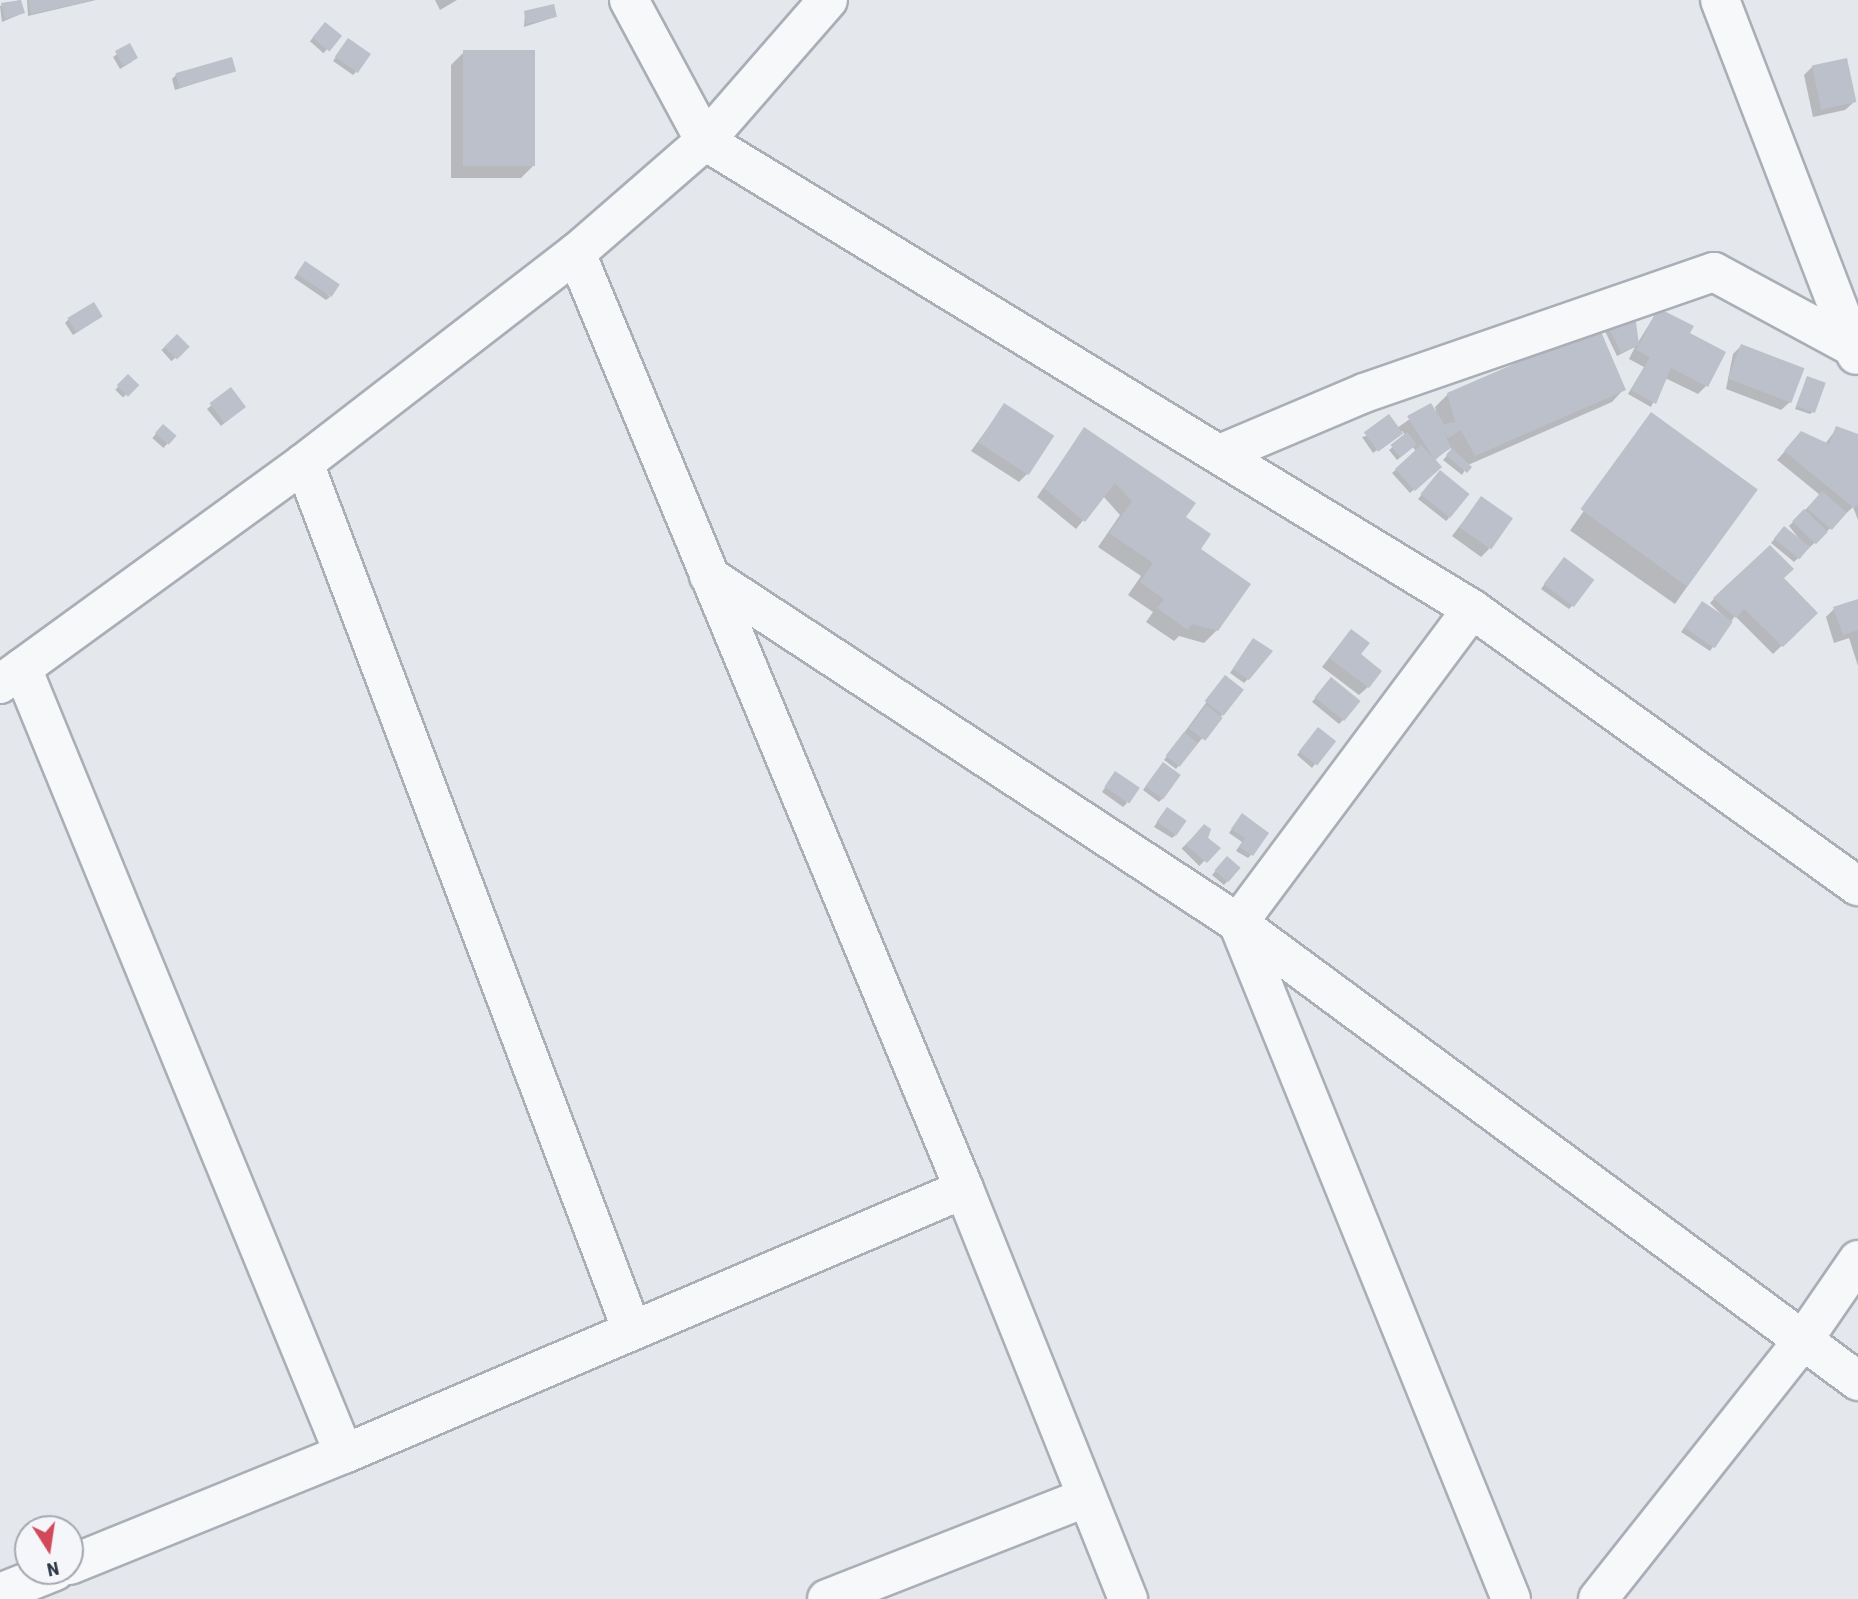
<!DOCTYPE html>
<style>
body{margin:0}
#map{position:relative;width:1858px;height:1599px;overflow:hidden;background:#e4e7ec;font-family:"Roboto Condensed",sans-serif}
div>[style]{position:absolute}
.shadow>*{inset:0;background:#0003;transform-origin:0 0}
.building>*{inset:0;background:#bbc0ca;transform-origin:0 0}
.roads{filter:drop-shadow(2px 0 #a9aeb7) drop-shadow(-2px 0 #a9aeb7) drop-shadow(0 2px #a9aeb7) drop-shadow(0 -2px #a9aeb7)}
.minor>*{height:38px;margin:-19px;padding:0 19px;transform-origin:19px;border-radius:19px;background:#f7f8fa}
span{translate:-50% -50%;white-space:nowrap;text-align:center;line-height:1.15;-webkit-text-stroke:6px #f4f6f9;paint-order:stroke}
.north{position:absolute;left:14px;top:1515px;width:70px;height:70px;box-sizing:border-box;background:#f4f6f9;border:2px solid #a4a8b1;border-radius:50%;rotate:168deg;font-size:19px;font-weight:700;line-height:28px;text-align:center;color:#2b3445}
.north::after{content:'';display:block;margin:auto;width:24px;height:32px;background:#d1495b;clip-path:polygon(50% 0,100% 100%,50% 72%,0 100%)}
</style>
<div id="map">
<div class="shadow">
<div style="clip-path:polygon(20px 0,23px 13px,2px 22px,0 6px)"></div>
<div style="clip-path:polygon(27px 0,96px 0,28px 16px)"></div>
<div style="clip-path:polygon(435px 0,457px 0,440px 10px)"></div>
<div style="clip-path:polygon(525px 13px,555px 17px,524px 27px)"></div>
<div style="left:325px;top:24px;width:18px;height:23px;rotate:41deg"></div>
<div style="clip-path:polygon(345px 44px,356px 72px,353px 75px,333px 61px)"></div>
<div style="clip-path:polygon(129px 46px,133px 61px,120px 69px,113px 57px)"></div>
<div style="clip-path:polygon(464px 52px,534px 165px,521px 178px,451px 178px,451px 65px)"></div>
<div style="clip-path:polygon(1813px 66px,1854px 102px,1845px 110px,1813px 117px,1804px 75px)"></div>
<div style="clip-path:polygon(234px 71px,175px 90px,172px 79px,176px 75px)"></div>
<div style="clip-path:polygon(302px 267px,330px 297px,326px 300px,294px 278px)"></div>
<div style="clip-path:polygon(1658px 310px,1688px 334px,1706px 386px,1698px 394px,1665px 378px,1651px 407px,1628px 394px,1644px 367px,1629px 359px,1635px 347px,1617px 356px,1601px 323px,1637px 344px)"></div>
<div style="clip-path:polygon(101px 317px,73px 335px,65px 323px,69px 319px)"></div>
<div style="left:177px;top:336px;width:15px;height:21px;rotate:48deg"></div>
<div style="clip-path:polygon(1741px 346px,1790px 402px,1781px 410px,1726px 389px,1733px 354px)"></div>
<div style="left:128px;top:377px;width:11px;height:18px;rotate:45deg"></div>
<div style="clip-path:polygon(1808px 378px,1814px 411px,1810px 414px,1795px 409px)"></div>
<div style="clip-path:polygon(1624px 389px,1612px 402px,1468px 465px,1462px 475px,1443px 460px,1452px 450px,1450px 447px,1434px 461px,1439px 467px,1410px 493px,1392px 473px,1416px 452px,1413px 447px,1397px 460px,1389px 450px,1406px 436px,1402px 431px,1373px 453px,1362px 437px,1397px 428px,1430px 405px,1437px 415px,1435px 407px,1448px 394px)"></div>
<div style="clip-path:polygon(230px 390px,240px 410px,221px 426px,207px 409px)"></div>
<div style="clip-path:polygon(1004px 406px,1028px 473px,1019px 482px,971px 451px)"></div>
<div style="left:1651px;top:415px;width:128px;height:141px;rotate:35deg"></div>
<div style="left:163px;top:426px;width:15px;height:16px;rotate:42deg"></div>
<div style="clip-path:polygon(1837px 428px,1858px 436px,1858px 520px,1853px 507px,1794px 562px,1771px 543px,1784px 528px,1804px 545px,1789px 526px,1820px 495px,1777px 460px,1793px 442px,1825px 444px)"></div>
<div style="clip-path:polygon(1084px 429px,1183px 518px,1199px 550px,1217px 630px,1204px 643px,1179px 636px,1174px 641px,1146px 622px,1153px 612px,1128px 595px,1141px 576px,1098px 547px,1120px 515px,1103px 496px,1076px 529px,1037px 497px)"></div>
<div style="clip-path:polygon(1437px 476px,1449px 518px,1446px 521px,1418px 499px)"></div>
<div style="clip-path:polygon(1481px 498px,1489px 549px,1481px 557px,1452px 536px)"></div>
<div style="clip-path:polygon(1560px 563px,1572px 606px,1569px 609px,1541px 589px)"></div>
<div style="clip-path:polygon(1782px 578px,1816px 613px,1773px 654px,1735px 616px,1710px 651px,1681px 632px,1699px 607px,1727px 620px,1710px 603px,1727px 585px)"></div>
<div style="clip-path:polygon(1858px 601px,1858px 666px,1849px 638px,1834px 643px,1826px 617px,1834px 609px)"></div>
<div style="clip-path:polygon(1343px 640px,1359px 655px,1368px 687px,1359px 695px,1322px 667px)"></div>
<div style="clip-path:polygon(1249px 644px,1248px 679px,1244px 683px,1230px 673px)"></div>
<div style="clip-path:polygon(1222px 681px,1223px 714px,1176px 769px,1164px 760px)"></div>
<div style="clip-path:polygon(1328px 683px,1343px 720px,1339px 724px,1312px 702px)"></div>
<div style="clip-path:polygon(1315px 733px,1333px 741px,1312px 768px,1297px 755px)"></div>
<div style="clip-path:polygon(1159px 768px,1163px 798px,1159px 802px,1143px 790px)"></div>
<div style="clip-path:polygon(1112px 777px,1127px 803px,1123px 807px,1102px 792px)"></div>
<div style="clip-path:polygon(1163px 813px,1176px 835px,1172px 838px,1154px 827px)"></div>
<div style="clip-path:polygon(1239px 819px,1251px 855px,1248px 858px,1236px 851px,1242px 842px,1229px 833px)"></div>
<div style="left:1200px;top:830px;width:25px;height:26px;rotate:45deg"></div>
<div style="clip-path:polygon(1223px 862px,1239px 868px,1224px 885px,1212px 875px)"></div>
</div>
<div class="building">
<div style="clip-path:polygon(21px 0,25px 13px,5px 19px,1px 3px)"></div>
<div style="clip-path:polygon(28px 0,90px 0,90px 1px,31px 14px)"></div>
<div style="left:554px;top:4px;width:13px;height:31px;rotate:77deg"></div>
<div style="left:325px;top:22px;width:22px;height:20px;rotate:39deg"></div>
<div style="left:348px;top:38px;width:28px;height:23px;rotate:35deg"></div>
<div style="left:130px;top:43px;width:17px;height:17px;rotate:62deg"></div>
<div style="left:463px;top:50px;width:72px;height:116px"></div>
<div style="left:232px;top:57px;width:15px;height:59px;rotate:74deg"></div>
<div style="left:1847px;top:58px;width:45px;height:36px;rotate:78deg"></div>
<div style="left:305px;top:261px;width:42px;height:15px;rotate:34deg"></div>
<div style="left:94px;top:302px;width:17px;height:31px;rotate:59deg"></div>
<div style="clip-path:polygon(1658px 308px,1694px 326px,1690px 333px,1726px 352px,1708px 387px,1671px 368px,1656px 404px,1631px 390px,1650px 357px,1636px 350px,1639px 345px,1621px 353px,1604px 318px,1635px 314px,1639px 345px)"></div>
<div style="clip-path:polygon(1599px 327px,1626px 390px,1475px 456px,1461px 430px,1448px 438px,1444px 431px,1451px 448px,1435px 459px,1442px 467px,1415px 491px,1395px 469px,1421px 445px,1434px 459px,1407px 416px,1431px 403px,1444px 424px,1455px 422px,1447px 393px)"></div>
<div style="left:177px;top:334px;width:18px;height:18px;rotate:45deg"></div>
<div style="left:1741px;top:344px;width:68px;height:37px;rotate:21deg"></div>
<div style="left:128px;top:374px;width:16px;height:16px;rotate:45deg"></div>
<div style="left:1807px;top:376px;width:20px;height:32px;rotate:20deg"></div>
<div style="left:231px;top:387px;width:25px;height:27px;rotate:53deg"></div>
<div style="left:1004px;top:403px;width:60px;height:47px;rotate:33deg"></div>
<div style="left:1651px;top:412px;width:132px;height:120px;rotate:36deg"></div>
<div style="left:1389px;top:414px;width:24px;height:31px;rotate:54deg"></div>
<div style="left:163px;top:424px;width:18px;height:12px;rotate:41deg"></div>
<div style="clip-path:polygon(1836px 426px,1858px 434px,1858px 504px,1854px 508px,1784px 451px,1801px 431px,1829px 444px)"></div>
<div style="clip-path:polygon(1084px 427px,1196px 503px,1186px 517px,1211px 534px,1201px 549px,1251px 584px,1218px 631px,1192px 624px,1188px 630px,1157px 608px,1164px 599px,1140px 582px,1153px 563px,1109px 533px,1132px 501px,1115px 483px,1085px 522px,1044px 488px)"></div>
<div style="left:1407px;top:432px;width:16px;height:21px;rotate:52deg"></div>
<div style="clip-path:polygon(1452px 448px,1472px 467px,1467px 473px,1446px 455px)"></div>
<div style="left:1440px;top:470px;width:38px;height:31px;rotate:39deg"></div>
<div style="left:1822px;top:491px;width:33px;height:23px;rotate:41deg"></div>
<div style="left:1481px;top:496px;width:39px;height:38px;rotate:35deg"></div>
<div style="left:1804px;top:509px;width:33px;height:17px;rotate:44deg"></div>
<div style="left:1784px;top:526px;width:33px;height:16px;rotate:39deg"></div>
<div style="clip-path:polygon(1770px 545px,1794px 569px,1784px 578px,1818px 613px,1783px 647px,1744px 609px,1736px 618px,1713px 598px)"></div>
<div style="left:1564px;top:557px;width:38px;height:34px;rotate:37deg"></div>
<div style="clip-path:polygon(1858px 599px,1858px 630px,1843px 635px,1833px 607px)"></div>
<div style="left:1702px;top:601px;width:37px;height:32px;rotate:34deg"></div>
<div style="clip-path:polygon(1351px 629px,1370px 643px,1361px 654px,1382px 671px,1369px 688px,1329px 658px)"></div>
<div style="clip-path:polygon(1253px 638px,1273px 651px,1249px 680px,1233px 669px)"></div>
<div style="left:1225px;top:675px;width:24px;height:33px;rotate:38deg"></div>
<div style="left:1331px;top:677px;width:38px;height:26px;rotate:39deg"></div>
<div style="left:1206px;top:705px;width:21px;height:29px;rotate:37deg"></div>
<div style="left:1318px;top:727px;width:23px;height:31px;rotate:38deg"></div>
<div style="left:1184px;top:732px;width:18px;height:30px;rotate:38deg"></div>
<div style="left:1163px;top:762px;width:22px;height:30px;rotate:36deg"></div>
<div style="left:1115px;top:771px;width:30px;height:19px;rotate:34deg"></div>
<div style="left:1167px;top:807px;width:24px;height:18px;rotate:35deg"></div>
<div style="clip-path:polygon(1242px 813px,1269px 833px,1253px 856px,1239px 847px,1245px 838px,1231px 829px)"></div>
<div style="clip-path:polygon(1204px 824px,1211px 829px,1208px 838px,1221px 848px,1207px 863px,1186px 845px)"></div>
<div style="left:1227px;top:856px;width:18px;height:19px;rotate:41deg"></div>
</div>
<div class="roads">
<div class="minor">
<div style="left:629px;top:0;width:160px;rotate:61.7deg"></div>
<div style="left:705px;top:141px;width:187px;rotate:-48.9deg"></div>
<div style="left:1720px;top:0;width:380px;rotate:69deg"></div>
<div style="left:576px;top:253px;width:1013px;rotate:67.48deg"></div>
<div style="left:964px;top:1189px;width:442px;rotate:68.2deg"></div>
<div style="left:1222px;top:453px;width:154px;rotate:-22.9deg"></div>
<div style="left:1364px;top:393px;width:370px;rotate:-19.1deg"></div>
<div style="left:1714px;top:272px;width:164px;rotate:28.4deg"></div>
<div style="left:304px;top:463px;width:925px;rotate:69.29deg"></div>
<div style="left:709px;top:576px;width:633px;rotate:33.26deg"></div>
<div style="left:1238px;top:923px;width:771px;rotate:36.45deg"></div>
<div style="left:1472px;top:609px;width:392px;rotate:126.7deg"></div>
<div style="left:1238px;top:923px;width:729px;rotate:68.01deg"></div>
<div style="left:22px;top:668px;width:849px;rotate:67.72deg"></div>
<div style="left:0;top:684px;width:376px;rotate:-36deg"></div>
<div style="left:304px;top:463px;width:344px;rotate:-37.7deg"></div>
<div style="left:576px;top:253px;width:171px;rotate:-41deg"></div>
<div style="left:705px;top:141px;width:899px;rotate:31.39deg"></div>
<div style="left:1472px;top:609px;width:475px;rotate:35.7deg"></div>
<div style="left:70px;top:1565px;width:296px;rotate:-22.1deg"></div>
<div style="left:344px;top:1454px;width:674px;rotate:-23.14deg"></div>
<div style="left:0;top:1593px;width:59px;rotate:-21.8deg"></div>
<div style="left:827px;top:1599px;width:279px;rotate:-21.4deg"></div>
<div style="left:1598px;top:1599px;width:330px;rotate:-51.6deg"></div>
<div style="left:1803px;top:1340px;width:97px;rotate:-55.5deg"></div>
</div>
</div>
<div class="north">N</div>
</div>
